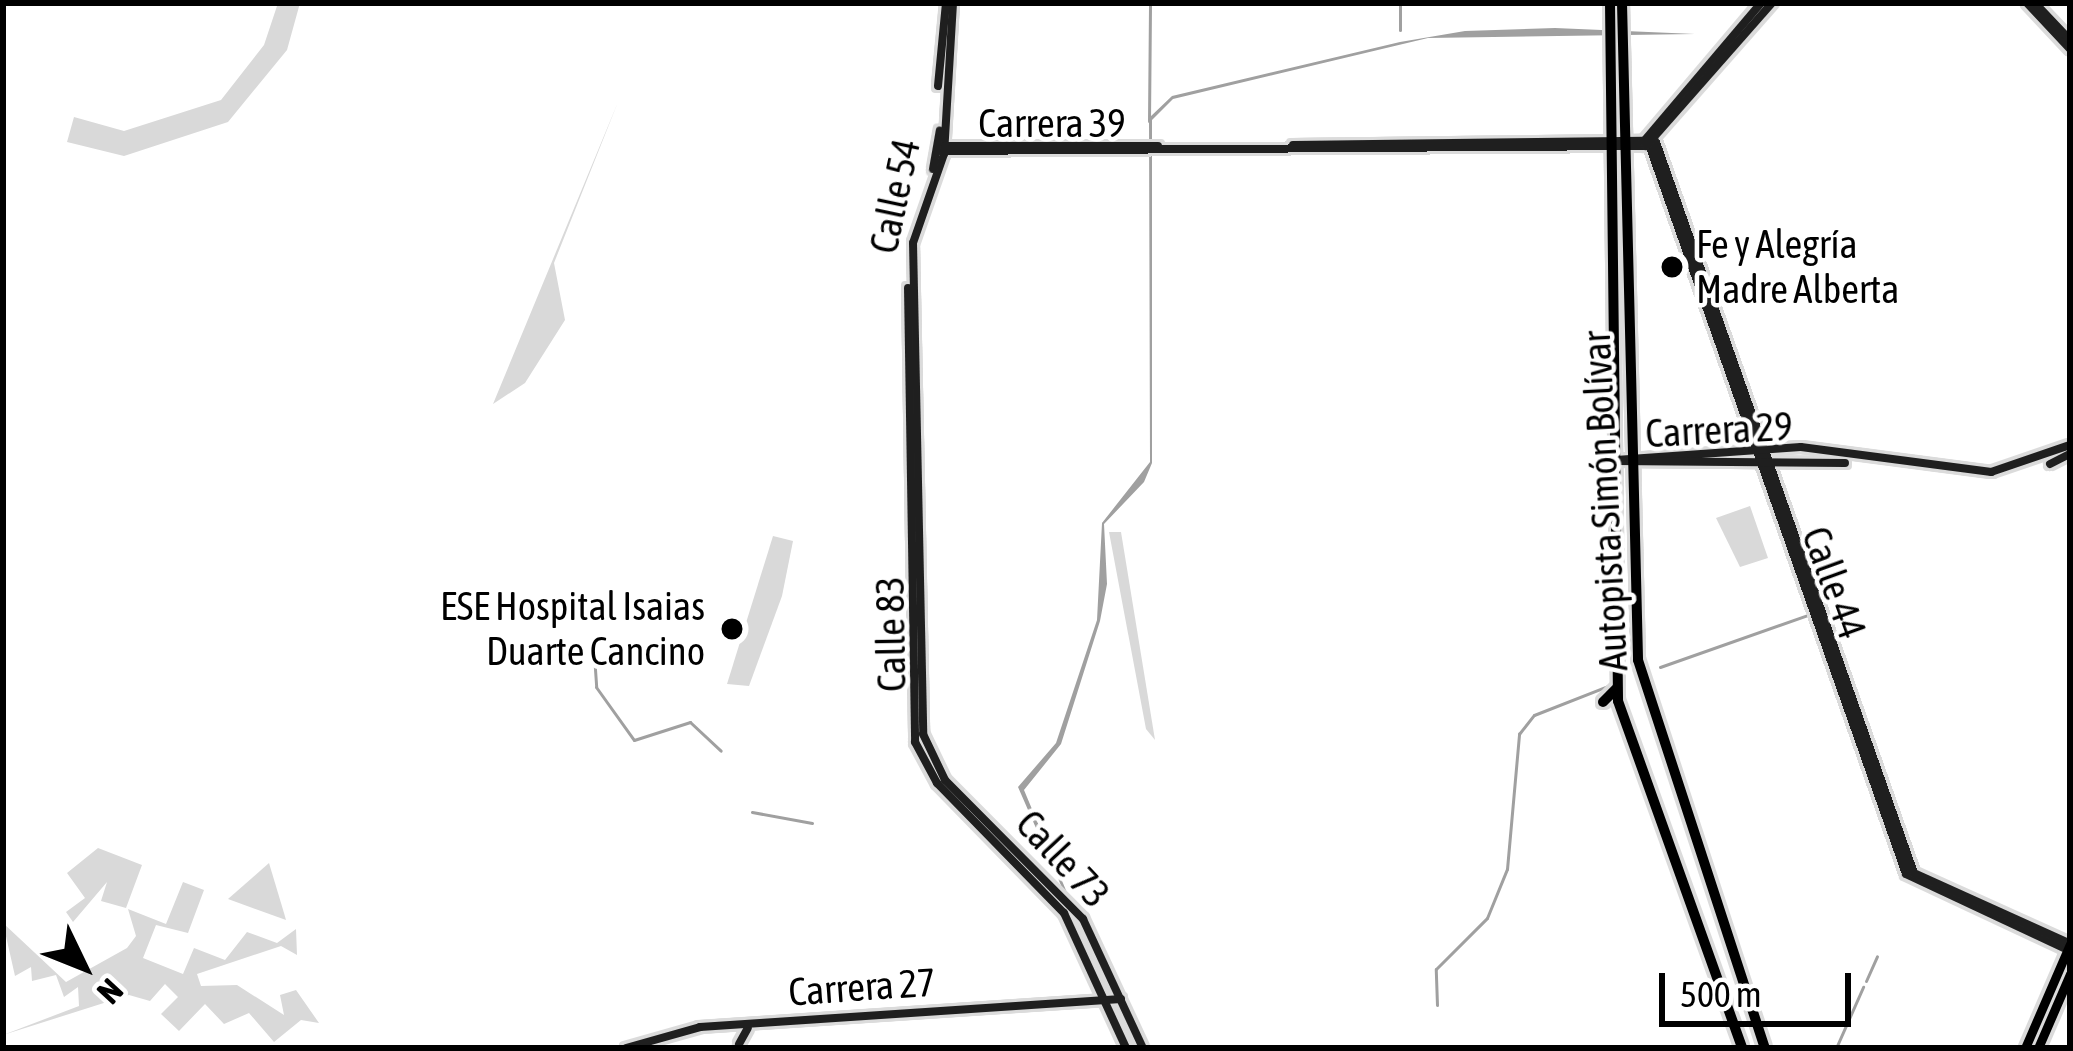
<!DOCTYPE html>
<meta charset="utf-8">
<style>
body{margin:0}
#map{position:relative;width:2073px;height:1051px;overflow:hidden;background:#fff;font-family:"Asap Condensed",sans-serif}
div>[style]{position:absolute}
.green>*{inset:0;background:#d9d9d9}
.water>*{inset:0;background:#a0a0a0}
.stream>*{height:3px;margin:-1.5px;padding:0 1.5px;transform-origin:1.5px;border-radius:1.5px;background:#a0a0a0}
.roads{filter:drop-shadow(3px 0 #dbdbdb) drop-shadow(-3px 0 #dbdbdb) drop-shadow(0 3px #dbdbdb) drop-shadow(0 -3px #dbdbdb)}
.secondary>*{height:8px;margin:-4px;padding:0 4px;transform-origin:4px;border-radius:4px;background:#1f1f1f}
.primary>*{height:9px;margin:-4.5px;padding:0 4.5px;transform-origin:4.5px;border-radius:4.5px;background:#000}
.highway>*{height:10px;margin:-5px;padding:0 5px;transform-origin:5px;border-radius:5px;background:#000}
.dots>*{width:33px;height:33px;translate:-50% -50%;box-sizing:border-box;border:6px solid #fff;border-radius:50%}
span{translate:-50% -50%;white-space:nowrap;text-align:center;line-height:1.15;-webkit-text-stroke:9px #fff;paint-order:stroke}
.street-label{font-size:39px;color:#000}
.poi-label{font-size:39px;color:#000}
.left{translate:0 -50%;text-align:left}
.right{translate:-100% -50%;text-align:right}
.frame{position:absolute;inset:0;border:6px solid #000;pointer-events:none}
.north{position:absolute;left:24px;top:907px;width:120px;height:120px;-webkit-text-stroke:9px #fff;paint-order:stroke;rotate:133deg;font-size:33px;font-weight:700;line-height:48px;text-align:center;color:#000}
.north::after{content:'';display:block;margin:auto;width:42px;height:54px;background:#000;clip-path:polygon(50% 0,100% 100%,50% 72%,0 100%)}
.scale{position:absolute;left:1659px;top:973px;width:192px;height:54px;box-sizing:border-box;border:6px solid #000;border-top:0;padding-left:15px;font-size:36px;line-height:42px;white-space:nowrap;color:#000;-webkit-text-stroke:9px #fff;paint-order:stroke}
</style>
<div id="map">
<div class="green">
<div style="clip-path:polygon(278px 3px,300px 3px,287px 50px,228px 122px,124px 156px,67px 142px,74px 117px,124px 131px,221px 100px,264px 45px)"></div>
<div style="clip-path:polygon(618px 102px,554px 263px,565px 320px,525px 383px,493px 404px)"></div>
<div style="clip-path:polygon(1750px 506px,1768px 558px,1740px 567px,1716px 518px)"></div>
<div style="clip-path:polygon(1109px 532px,1121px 532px,1155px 740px,1146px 729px)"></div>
<div style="clip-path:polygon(773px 536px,793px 541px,782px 596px,749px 686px,727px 684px)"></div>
<div style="clip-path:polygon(98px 848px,142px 865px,126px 908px,101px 901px,107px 882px,73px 922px,66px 912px,85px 898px,67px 873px)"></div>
<div style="clip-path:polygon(269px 863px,284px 913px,286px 920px,228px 899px)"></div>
<div style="clip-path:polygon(183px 882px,204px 890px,188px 933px,156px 925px,143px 958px,183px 974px,194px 948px,225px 960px,247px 932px,277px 943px,296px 929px,297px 955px,281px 946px,197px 974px,201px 986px,237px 985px,284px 1015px,280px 995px,296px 990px,319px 1023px,301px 1020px,274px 1042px,249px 1013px,224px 1024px,205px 1004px,179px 1031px,161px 1014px,178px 997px,165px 984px,150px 1001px,129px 995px,3px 1035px,79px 1006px,78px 987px,64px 997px,56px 975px,32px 981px,31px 967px,15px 976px,3px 923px,66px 982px,127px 948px,136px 936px,128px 909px,166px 924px)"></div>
</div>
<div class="water">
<div style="clip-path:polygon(1555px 28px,1695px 34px,1428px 38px,1173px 99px,1152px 120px,1152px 463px,1144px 482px,1104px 524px,1107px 584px,1100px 621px,1061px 744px,1024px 790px,1132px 1048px,1018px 787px,1056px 743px,1097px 620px,1102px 523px,1150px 462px,1149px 118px,1172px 96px,1400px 42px,1465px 31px)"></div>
</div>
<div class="stream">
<div style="left:1400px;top:3px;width:27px;rotate:90deg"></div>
<div style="left:1756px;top:15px;width:16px;rotate:-50deg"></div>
<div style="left:1149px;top:121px;width:118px;rotate:-89.5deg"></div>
<div style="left:594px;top:655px;width:32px;rotate:86deg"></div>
<div style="left:596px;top:687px;width:65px;rotate:54.4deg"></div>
<div style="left:634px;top:740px;width:59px;rotate:-17.8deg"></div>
<div style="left:690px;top:722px;width:42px;rotate:43.1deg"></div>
<div style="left:1660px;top:667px;width:157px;rotate:-19.4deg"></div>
<div style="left:752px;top:812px;width:61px;rotate:10.4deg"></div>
<div style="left:1866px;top:981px;width:27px;rotate:-66deg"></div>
<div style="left:1437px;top:1005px;width:36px;rotate:-92deg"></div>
<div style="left:1436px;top:969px;width:72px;rotate:-45deg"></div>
<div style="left:1487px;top:918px;width:53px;rotate:-67.8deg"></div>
<div style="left:1507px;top:869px;width:136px;rotate:-84.9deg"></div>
<div style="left:1519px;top:734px;width:24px;rotate:-52deg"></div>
<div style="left:1534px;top:715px;width:79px;rotate:-21.4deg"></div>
<div style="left:1836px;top:1048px;width:67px;rotate:-66.1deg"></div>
</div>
<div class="roads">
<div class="secondary">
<div style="left:953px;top:3px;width:151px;rotate:93.4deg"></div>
<div style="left:944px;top:154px;width:94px;rotate:109.2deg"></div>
<div style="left:913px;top:243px;width:491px;rotate:88.8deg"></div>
<div style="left:923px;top:734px;width:51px;rotate:64.4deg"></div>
<div style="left:945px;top:780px;width:196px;rotate:45.2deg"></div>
<div style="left:1083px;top:919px;width:142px;rotate:65.1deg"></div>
<div style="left:2027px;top:3px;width:63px;rotate:46.9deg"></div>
<div style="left:2035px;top:3px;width:51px;rotate:46.6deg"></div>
<div style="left:938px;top:86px;width:83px;rotate:-84.5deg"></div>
<div style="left:1647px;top:139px;width:779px;rotate:70.59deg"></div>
<div style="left:1906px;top:874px;width:174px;rotate:25.1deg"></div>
<div style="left:1656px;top:142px;width:775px;rotate:70.56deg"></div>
<div style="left:1914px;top:873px;width:168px;rotate:24.3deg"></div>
<div style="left:1293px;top:145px;width:351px;rotate:-0.7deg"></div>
<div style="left:1644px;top:141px;width:181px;rotate:-49.7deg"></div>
<div style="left:945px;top:146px;width:213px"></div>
<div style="left:940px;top:151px;width:706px;rotate:-0.41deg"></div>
<div style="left:1646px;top:146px;width:191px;rotate:-48.6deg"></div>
<div style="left:933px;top:169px;width:39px;rotate:-80deg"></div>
<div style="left:908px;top:288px;width:454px;rotate:89.1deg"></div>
<div style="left:915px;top:742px;width:47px;rotate:61.8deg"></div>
<div style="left:937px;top:783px;width:182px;rotate:45.7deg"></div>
<div style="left:1064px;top:913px;width:149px;rotate:65.3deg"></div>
<div style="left:1616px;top:460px;width:185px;rotate:-4deg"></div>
<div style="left:1801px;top:447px;width:192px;rotate:7.5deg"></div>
<div style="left:1991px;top:472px;width:83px;rotate:-18.9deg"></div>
<div style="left:1616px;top:461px;width:229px;rotate:0.5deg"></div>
<div style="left:2050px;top:464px;width:22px;rotate:-27deg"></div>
<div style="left:739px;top:1044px;width:18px;rotate:-61deg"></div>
<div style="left:626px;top:1048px;width:77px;rotate:-15.8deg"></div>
<div style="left:700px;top:1027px;width:422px;rotate:-3.8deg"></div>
</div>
<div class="primary">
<div style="left:2025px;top:1048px;width:113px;rotate:-66.6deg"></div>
<div style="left:2038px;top:1048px;width:81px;rotate:-66.6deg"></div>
</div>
<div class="highway">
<div style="left:1610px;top:3px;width:698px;rotate:89.34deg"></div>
<div style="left:1618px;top:701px;width:368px;rotate:70.3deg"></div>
<div style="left:1622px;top:3px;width:657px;rotate:88.6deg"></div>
<div style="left:1638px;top:660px;width:408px;rotate:71.9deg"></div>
<div style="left:1603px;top:702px;width:20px;rotate:-45deg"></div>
</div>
</div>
<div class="dots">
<div style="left:1672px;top:267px;background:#000"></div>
<div style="left:732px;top:629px;background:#000"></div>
</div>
<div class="street-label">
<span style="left:1052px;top:123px">Carrera 39</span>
<span style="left:895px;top:196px;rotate:-78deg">Calle 54</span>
<span style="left:1719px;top:430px;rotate:-3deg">Carrera 29</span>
<span style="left:1605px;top:501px;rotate:-93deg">Autopista Simón Bolívar</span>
<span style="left:1834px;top:583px;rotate:70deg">Calle 44</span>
<span style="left:891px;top:634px;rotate:-91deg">Calle 83</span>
<span style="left:1063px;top:859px;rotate:47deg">Calle 73</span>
<span style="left:862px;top:987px;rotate:-4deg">Carrera 27</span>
</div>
<div class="poi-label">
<span class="left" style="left:1696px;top:267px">Fe y Alegría<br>Madre Alberta</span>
<span class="right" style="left:705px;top:629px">ESE Hospital Isaias<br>Duarte Cancino</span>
</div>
<div class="frame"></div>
<div class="north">N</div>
<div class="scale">500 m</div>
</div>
